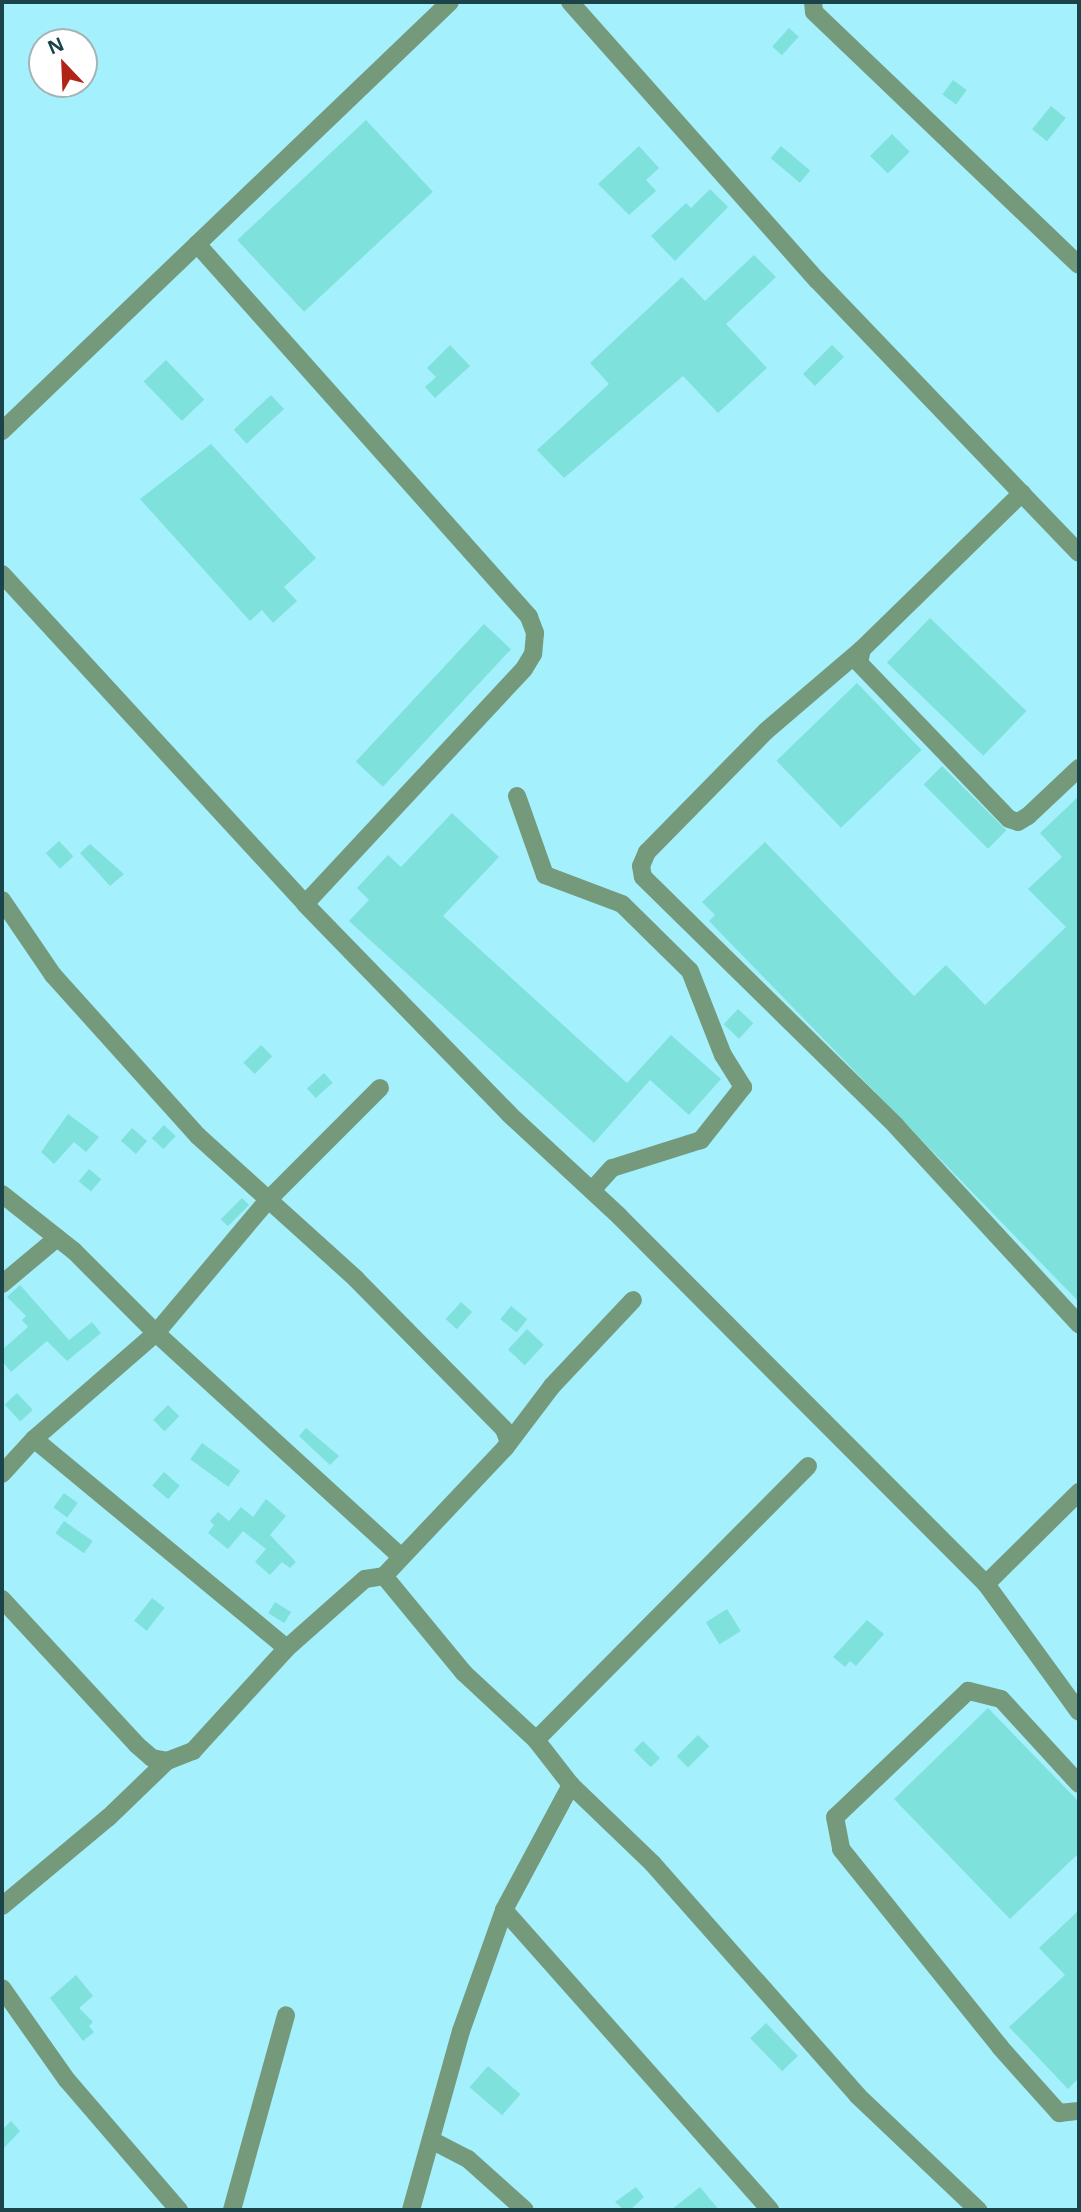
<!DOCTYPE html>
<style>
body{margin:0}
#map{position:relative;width:1081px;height:2212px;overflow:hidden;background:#a5f0fd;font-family:"Open Sans",sans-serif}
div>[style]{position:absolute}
.building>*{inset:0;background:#7ee1db;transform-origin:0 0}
.minor>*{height:18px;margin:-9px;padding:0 9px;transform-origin:9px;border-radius:9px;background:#749a7b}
span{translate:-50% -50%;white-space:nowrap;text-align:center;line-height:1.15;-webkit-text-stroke:5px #fff;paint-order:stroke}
.frame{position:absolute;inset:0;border:4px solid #1a434a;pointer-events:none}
.north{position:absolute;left:28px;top:28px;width:70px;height:70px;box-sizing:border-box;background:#fff;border:2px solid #a3b4b7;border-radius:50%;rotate:337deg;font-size:19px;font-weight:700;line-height:28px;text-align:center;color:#1a434a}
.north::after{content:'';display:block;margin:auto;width:24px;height:32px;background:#b22317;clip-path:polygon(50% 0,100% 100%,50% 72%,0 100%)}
</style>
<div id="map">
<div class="building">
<div style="left:789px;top:28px;width:13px;height:25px;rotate:42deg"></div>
<div style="left:953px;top:80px;width:17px;height:18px;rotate:36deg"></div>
<div style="left:1051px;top:106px;width:19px;height:30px;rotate:39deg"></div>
<div style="left:366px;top:120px;width:98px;height:176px;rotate:47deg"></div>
<div style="left:892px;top:134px;width:25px;height:31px;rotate:45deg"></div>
<div style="clip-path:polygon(639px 146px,659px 168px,646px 180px,656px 191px,629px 215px,598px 184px)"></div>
<div style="left:781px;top:146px;width:38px;height:16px;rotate:40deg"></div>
<div style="clip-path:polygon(710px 189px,728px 207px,675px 261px,651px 236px,686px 203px,691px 208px)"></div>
<div style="clip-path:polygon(754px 255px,776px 277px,726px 324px,767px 368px,718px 413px,683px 376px,564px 478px,537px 450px,609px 384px,590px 363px,682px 277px,705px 301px)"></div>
<div style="clip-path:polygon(450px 345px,470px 366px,435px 398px,425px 387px,436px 377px,427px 368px)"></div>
<div style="left:832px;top:345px;width:17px;height:41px;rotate:45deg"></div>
<div style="left:166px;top:360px;width:55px;height:31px;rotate:46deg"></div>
<div style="left:271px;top:395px;width:19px;height:51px;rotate:47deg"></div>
<div style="clip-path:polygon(211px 444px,316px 558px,284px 587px,297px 601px,273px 623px,262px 610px,250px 621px,140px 499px)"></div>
<div style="left:930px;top:618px;width:134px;height:62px;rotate:44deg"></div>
<div style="left:484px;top:624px;width:37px;height:188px;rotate:43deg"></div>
<div style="left:857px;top:683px;width:93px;height:112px;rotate:46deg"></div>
<div style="left:942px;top:766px;width:91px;height:26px;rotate:45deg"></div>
<div style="clip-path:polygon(1079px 796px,1079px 1302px,709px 921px,715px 915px,702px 902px,765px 842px,914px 996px,946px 965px,985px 1005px,1066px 927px,1028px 889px,1062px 857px,1040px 833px)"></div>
<div style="clip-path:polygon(452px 813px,499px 857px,443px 916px,627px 1083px,671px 1035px,721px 1079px,689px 1115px,650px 1080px,594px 1143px,349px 921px,369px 900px,357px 888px,388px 855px,401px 867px)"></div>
<div style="left:59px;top:841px;width:21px;height:18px;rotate:47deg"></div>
<div style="clip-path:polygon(90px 844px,124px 874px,110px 886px,80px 853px)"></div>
<div style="left:738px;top:1009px;width:21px;height:21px;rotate:43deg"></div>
<div style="left:261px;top:1045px;width:16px;height:25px;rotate:45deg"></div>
<div style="left:324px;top:1073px;width:13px;height:23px;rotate:48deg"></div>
<div style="clip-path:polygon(68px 1114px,99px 1137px,86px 1152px,74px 1142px,54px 1164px,41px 1152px)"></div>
<div style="left:164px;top:1125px;width:16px;height:18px;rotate:43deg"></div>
<div style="left:132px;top:1128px;width:20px;height:17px;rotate:41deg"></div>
<div style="left:89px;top:1169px;width:16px;height:16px;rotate:40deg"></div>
<div style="left:242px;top:1198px;width:10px;height:30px;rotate:45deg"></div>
<div style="clip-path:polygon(20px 1285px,69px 1340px,92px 1322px,101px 1333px,67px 1361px,47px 1341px,11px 1372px,2px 1361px,2px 1350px,28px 1327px,22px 1320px,26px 1316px,7px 1297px)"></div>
<div style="left:461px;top:1302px;width:15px;height:23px;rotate:42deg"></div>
<div style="left:511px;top:1306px;width:21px;height:17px;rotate:39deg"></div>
<div style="left:527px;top:1329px;width:23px;height:28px;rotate:43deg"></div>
<div style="left:17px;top:1393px;width:23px;height:17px;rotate:47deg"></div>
<div style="left:168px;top:1405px;width:16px;height:21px;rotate:45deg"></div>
<div style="clip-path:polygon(306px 1428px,339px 1456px,330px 1465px,299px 1436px)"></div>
<div style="left:202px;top:1443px;width:47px;height:20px;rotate:36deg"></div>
<div style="left:164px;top:1472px;width:21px;height:18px;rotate:41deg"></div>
<div style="left:64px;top:1493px;width:17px;height:18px;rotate:36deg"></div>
<div style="clip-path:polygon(266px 1499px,286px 1516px,270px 1535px,296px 1562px,290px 1568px,282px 1562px,270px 1575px,255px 1562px,266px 1549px,243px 1531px,228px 1549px,208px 1533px,214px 1525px,210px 1521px,218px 1512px,229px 1521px,241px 1507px,253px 1517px)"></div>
<div style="left:64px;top:1521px;width:35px;height:15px;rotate:35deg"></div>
<div style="left:152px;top:1598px;width:16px;height:29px;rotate:38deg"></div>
<div style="left:275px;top:1602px;width:19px;height:13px;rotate:32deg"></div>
<div style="left:727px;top:1609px;width:26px;height:25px;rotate:58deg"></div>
<div style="clip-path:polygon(867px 1620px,884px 1634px,856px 1666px,850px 1661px,845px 1667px,833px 1657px)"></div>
<div style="clip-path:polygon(988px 1708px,1079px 1802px,1079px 1853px,1010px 1919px,894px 1799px)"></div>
<div style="left:698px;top:1735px;width:16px;height:30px;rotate:45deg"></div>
<div style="left:643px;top:1741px;width:24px;height:13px;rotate:45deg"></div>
<div style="clip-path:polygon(1079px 1910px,1079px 2078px,1068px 2089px,1009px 2027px,1065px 1975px,1039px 1948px)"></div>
<div style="clip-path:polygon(76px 1975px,93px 1996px,79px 2008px,93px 2022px,89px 2026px,94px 2032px,83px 2041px,50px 1998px)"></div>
<div style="left:766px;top:2023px;width:46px;height:22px;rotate:46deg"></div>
<div style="left:488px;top:2066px;width:43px;height:28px;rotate:41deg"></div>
<div style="clip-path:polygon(11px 2121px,20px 2131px,2px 2150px,2px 2130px)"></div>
<div style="clip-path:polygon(636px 2187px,644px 2197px,630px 2210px,624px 2210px,615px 2202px)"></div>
<div style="clip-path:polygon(700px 2187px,719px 2210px,671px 2210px)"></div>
</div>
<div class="minor">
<div style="left:570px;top:2px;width:372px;rotate:48.4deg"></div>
<div style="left:817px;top:280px;width:378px;rotate:46.2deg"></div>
<div style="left:813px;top:2px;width:10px;rotate:84deg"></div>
<div style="left:814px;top:12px;width:366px;rotate:43.7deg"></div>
<div style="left:197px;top:244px;width:499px;rotate:48.3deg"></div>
<div style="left:529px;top:617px;width:17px;rotate:69deg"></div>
<div style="left:535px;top:633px;width:21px;rotate:95deg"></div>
<div style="left:533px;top:654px;width:17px;rotate:121deg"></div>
<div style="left:524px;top:669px;width:321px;rotate:133deg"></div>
<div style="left:2px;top:431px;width:620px;rotate:-43.76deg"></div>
<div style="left:1022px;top:493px;width:223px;rotate:135.7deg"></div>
<div style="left:862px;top:649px;width:14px;rotate:102deg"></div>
<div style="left:859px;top:663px;width:216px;rotate:46.1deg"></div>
<div style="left:1009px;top:819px;width:9px;rotate:18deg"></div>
<div style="left:1018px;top:822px;width:12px;rotate:-31deg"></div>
<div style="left:1028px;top:816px;width:70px;rotate:-43.3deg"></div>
<div style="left:2px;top:574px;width:448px;rotate:47.4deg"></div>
<div style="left:305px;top:904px;width:293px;rotate:45.8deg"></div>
<div style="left:509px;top:1114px;width:150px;rotate:42.8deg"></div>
<div style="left:619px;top:1216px;width:520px;rotate:45.08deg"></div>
<div style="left:986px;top:1584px;width:158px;rotate:54deg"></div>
<div style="left:862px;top:649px;width:126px;rotate:139.5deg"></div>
<div style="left:766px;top:731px;width:170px;rotate:134.5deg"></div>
<div style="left:647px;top:852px;width:15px;rotate:113deg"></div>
<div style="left:641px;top:866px;width:11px;rotate:80deg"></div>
<div style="left:643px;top:877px;width:355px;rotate:44.5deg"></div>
<div style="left:896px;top:1126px;width:270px;rotate:47.3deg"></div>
<div style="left:517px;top:796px;width:84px;rotate:70.5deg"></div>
<div style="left:545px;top:875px;width:82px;rotate:20.6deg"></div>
<div style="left:622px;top:904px;width:95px;rotate:44.6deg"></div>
<div style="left:690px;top:971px;width:90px;rotate:68.6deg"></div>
<div style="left:723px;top:1055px;width:38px;rotate:58deg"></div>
<div style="left:743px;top:1087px;width:68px;rotate:128.4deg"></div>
<div style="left:701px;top:1140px;width:93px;rotate:162.5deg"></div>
<div style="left:612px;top:1168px;width:30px;rotate:132deg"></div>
<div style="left:2px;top:900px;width:91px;rotate:55.8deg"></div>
<div style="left:53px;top:975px;width:217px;rotate:48deg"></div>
<div style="left:198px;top:1136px;width:213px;rotate:42.1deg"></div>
<div style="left:356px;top:1279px;width:211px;rotate:45.4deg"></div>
<div style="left:504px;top:1429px;width:12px;rotate:70deg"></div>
<div style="left:2px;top:1194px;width:92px;rotate:38.4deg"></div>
<div style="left:74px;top:1251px;width:116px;rotate:45deg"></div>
<div style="left:156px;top:1333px;width:332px;rotate:42.4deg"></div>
<div style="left:2px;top:1284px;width:72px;rotate:-39.9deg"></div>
<div style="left:34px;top:1439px;width:328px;rotate:39.6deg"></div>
<div style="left:2px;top:1474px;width:47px;rotate:-47.6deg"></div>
<div style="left:34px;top:1439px;width:162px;rotate:-41deg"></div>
<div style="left:156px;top:1333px;width:175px;rotate:-49.9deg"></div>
<div style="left:269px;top:1199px;width:157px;rotate:-45deg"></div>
<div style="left:384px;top:1576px;width:176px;rotate:-46.6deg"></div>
<div style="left:505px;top:1448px;width:78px;rotate:-52.8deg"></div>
<div style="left:552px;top:1386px;width:118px;rotate:-46.7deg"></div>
<div style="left:986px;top:1584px;width:131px;rotate:-44.7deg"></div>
<div style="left:2px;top:1599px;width:199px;rotate:47.2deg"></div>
<div style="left:137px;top:1745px;width:20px;rotate:41deg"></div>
<div style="left:152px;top:1758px;width:15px;rotate:11deg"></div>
<div style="left:167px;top:1761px;width:28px;rotate:-21deg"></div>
<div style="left:193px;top:1751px;width:139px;rotate:-47.6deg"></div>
<div style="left:287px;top:1648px;width:104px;rotate:-41.5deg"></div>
<div style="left:365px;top:1579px;width:19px;rotate:-9deg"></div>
<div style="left:384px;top:1576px;width:126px;rotate:50.5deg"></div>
<div style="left:464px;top:1673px;width:98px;rotate:42.9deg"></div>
<div style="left:536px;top:1740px;width:57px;rotate:52.1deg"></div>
<div style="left:571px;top:1785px;width:114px;rotate:43.9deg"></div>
<div style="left:653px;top:1864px;width:310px;rotate:48.5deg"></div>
<div style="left:858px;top:2096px;width:166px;rotate:43.5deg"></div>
<div style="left:536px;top:1740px;width:386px;rotate:-45.2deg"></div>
<div style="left:1079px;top:1784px;width:115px;rotate:-132.5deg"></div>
<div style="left:1001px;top:1699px;width:34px;rotate:-166deg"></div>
<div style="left:968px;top:1691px;width:183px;rotate:136.5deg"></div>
<div style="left:835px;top:1817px;width:33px;rotate:79deg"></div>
<div style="left:841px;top:1849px;width:254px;rotate:51.2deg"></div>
<div style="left:1000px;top:2047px;width:89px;rotate:48.2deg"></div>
<div style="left:1059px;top:2113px;width:20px;rotate:-6deg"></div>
<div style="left:2px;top:1906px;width:139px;rotate:-39.8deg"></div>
<div style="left:109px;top:1817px;width:81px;rotate:-44deg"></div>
<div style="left:504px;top:1910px;width:401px;rotate:48.4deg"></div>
<div style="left:2px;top:1988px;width:113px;rotate:54.8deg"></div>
<div style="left:67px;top:2080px;width:172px;rotate:49.3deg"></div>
<div style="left:431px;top:2140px;width:42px;rotate:27.2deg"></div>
<div style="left:468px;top:2159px;width:76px;rotate:41.8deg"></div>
<div style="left:232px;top:2210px;width:202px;rotate:-74.5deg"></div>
<div style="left:411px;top:2210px;width:186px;rotate:-74.4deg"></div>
<div style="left:461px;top:2031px;width:128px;rotate:-70.4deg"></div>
<div style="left:504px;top:1910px;width:142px;rotate:-61.8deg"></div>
</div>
<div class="frame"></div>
<div class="north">N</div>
</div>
